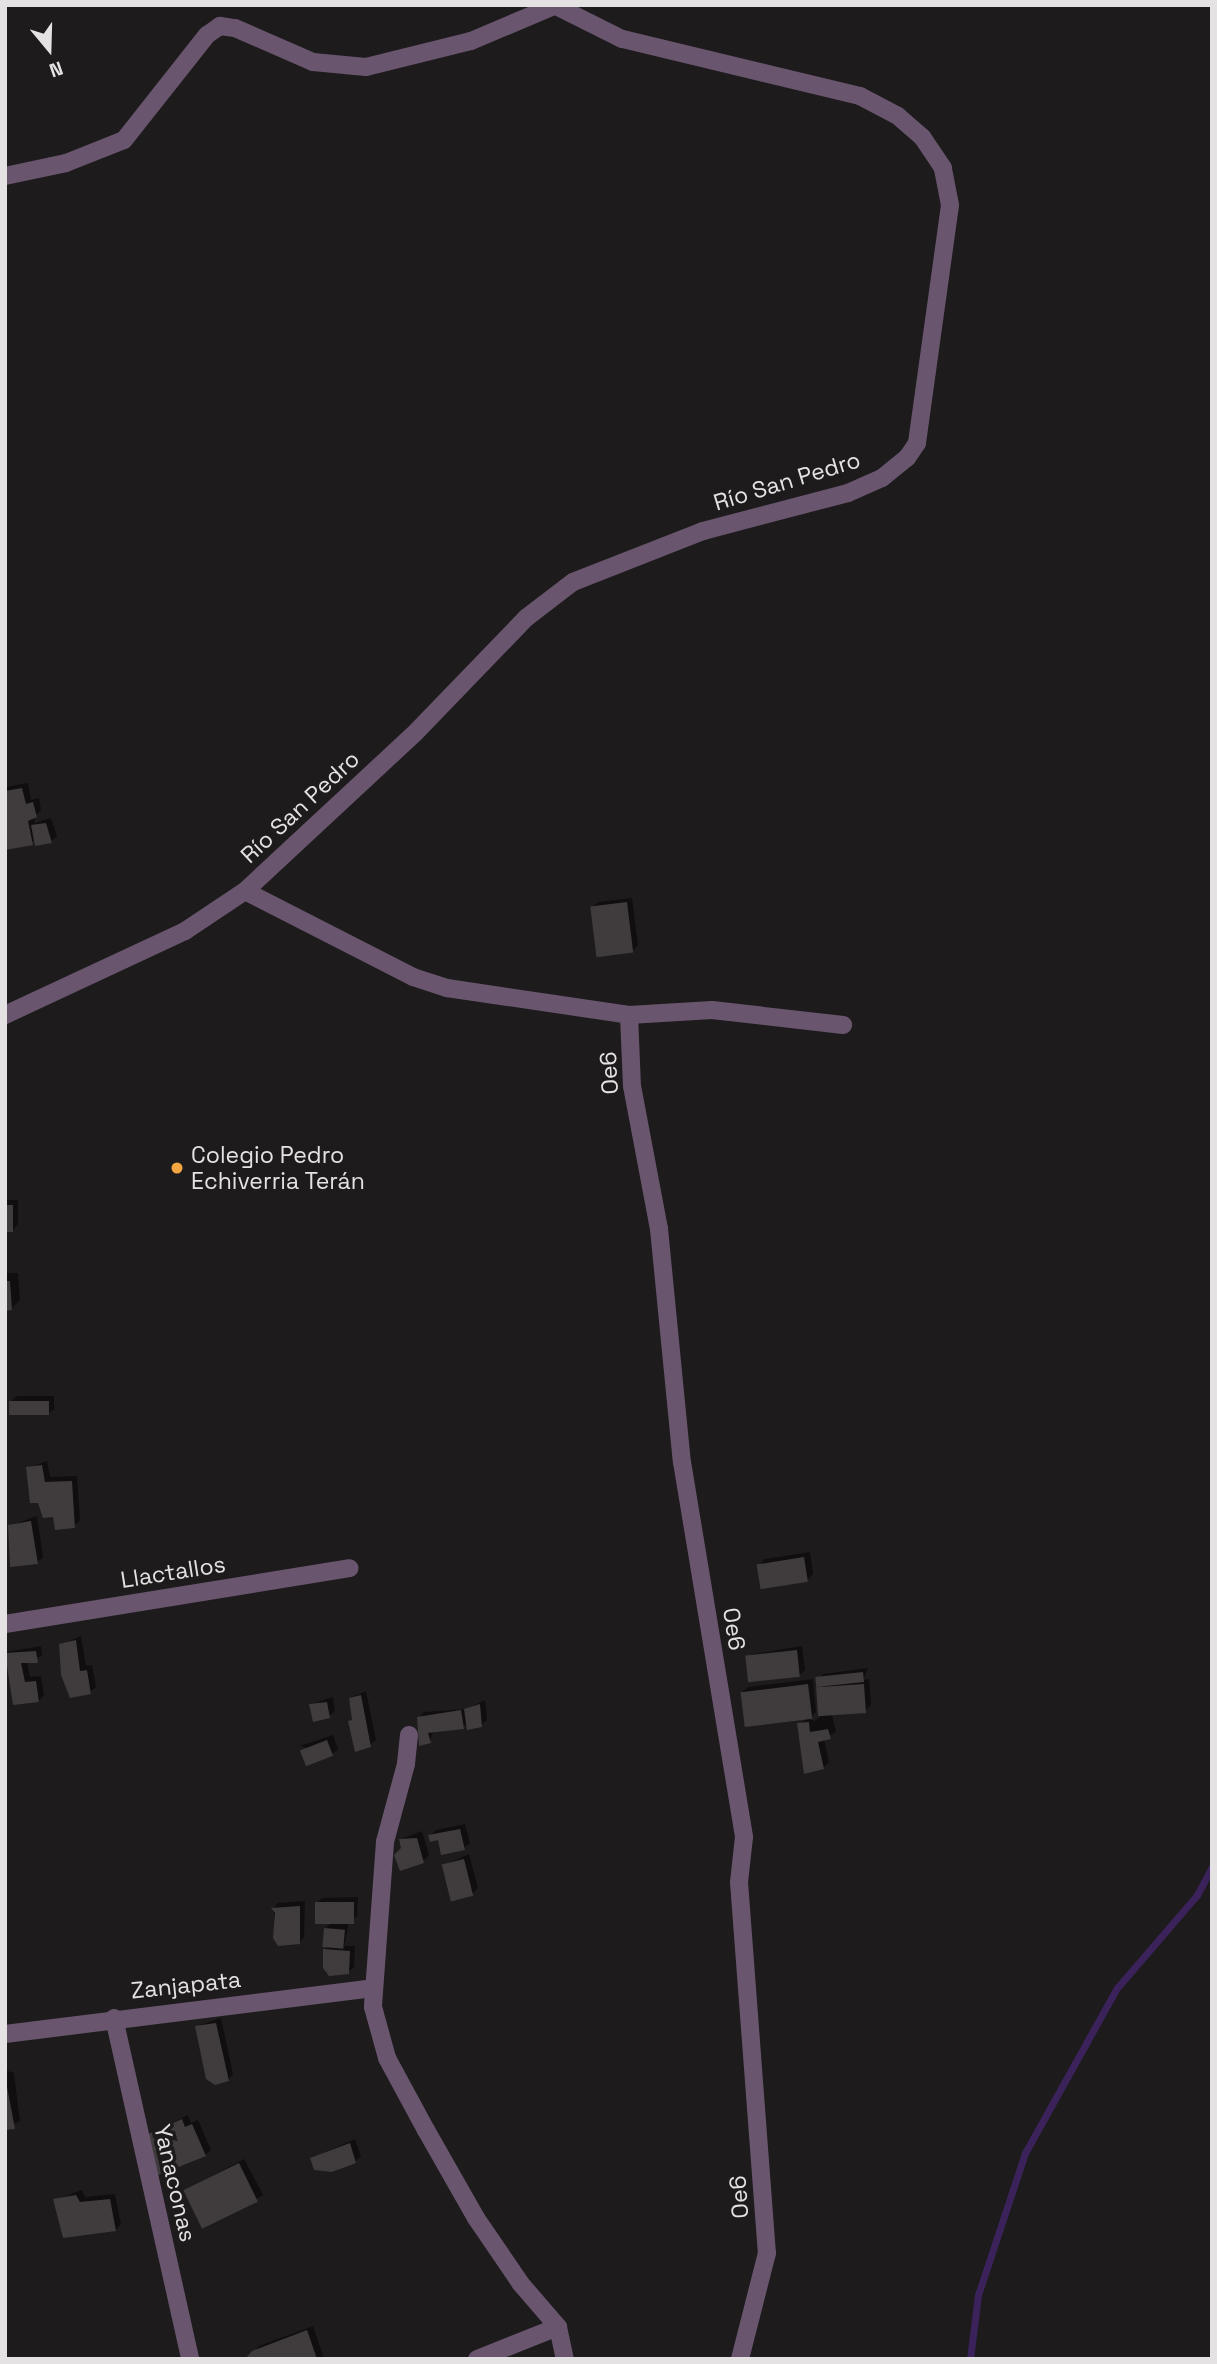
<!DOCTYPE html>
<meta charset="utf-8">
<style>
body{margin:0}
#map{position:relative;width:1217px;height:2364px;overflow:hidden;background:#1e1b1d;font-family:"Space Grotesk",sans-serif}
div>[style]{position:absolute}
.shadow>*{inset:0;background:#0007;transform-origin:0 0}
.stream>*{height:7px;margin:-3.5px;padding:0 3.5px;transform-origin:3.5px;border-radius:3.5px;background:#3b225b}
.building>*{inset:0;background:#403c3d;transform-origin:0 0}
.street>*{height:18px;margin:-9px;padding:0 9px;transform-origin:9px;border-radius:9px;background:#69566e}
.dots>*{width:19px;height:19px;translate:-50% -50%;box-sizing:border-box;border:4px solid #1e1b1d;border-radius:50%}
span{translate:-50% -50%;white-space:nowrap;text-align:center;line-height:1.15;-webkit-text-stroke:7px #1e1b1d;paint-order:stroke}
.street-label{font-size:23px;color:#e4e2e3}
.poi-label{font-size:23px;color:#e4e2e3}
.left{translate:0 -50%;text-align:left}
.frame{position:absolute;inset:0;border:7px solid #e4e2e3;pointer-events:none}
.north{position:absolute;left:14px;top:14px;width:70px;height:70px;-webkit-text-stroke:5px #1e1b1d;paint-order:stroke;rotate:161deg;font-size:19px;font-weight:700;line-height:28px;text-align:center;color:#e4e2e3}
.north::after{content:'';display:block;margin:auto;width:24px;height:32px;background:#e4e2e3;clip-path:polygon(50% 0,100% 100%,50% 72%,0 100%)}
</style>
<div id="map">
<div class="shadow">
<div style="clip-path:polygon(28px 783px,31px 800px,39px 798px,41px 810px,34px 817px,35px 823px,51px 818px,57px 836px,51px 842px,36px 840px,5px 848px,5px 787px)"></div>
<div style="clip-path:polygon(632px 898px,638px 945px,632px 951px,592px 907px,598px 902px)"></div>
<div style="clip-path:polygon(5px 1200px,18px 1200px,18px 1224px,13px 1230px,5px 1231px)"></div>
<div style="clip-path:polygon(5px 1273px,18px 1273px,20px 1300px,11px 1309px,5px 1309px)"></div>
<div style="clip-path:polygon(17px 1396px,54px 1396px,54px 1409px,48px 1414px,11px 1401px)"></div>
<div style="clip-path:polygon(47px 1461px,50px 1477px,77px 1476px,80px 1520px,74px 1526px,39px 1501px,28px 1468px)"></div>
<div style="clip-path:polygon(37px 1516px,43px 1557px,37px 1562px,9px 1526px)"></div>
<div style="clip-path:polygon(810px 1552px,813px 1574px,807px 1580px,759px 1565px,765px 1559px)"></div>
<div style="clip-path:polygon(81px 1636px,86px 1666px,92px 1665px,96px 1687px,90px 1692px,61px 1645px)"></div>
<div style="clip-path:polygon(41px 1646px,42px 1656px,27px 1661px,30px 1677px,41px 1676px,44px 1695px,39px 1701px,15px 1703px,5px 1652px)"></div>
<div style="clip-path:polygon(802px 1646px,805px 1670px,799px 1675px,747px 1659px,753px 1654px)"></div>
<div style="clip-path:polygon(868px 1668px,863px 1680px,869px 1679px,871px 1705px,865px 1711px,832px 1715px,836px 1732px,824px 1739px,829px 1762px,823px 1768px,800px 1725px,807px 1718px,742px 1692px,748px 1687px,813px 1679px,816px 1712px,809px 1719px,815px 1721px,820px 1717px,819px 1692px,824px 1687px,818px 1680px,823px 1674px)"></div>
<div style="clip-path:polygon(366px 1691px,376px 1740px,370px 1745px,350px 1722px,353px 1718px,350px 1698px)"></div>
<div style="clip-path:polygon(333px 1697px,335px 1711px,329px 1716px,311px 1704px)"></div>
<div style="clip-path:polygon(485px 1700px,487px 1720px,481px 1725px,468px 1722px,463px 1727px,434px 1730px,430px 1741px,419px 1718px,424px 1712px,467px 1709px)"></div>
<div style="clip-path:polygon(333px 1735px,338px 1749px,332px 1754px,300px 1746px)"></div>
<div style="clip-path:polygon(465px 1824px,470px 1843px,464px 1848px,430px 1836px,436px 1830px)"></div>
<div style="clip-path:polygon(422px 1831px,429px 1855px,423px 1861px,403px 1849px,401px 1839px)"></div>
<div style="clip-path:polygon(469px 1854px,478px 1888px,472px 1894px,444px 1865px)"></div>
<div style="clip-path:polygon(358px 1897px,357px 1916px,349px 1922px,344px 1946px,355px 1946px,354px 1967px,348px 1972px,324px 1950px,329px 1946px,325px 1929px,332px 1922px,317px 1903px,322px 1898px)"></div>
<div style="clip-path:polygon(305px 1901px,304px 1937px,299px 1943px,280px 1944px,273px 1909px,278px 1903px)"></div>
<div style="clip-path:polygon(221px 2018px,233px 2074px,228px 2080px,197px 2026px)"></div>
<div style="clip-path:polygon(5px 2070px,14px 2073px,20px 2121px,5px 2128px)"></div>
<div style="clip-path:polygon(188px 2115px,191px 2123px,198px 2120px,211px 2150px,205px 2155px,148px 2135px)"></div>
<div style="clip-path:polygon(355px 2139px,361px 2156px,355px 2162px,312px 2158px)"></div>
<div style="left:244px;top:2159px;width:41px;height:67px;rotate:62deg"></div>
<div style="clip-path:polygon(82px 2190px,85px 2197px,115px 2194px,121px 2224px,116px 2230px,55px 2200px)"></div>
<div style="clip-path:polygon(313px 2326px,324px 2359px,247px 2359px,259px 2346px)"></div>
</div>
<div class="stream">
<div style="left:970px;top:2359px;width:64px;rotate:-82.9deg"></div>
<div style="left:978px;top:2295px;width:150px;rotate:-71.7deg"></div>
<div style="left:1025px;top:2153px;width:189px;rotate:-60.9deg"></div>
<div style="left:1117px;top:1988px;width:123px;rotate:-49.3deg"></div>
<div style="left:1197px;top:1895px;width:32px;rotate:-62deg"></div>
</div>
<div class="building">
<div style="clip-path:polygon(22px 788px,26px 804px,33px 802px,37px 817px,28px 821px,33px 845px,5px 850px,5px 791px)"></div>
<div style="clip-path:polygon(46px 823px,52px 843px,35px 846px,31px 825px)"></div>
<div style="left:627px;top:902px;width:51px;height:37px;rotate:83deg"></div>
<div style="left:5px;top:1205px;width:8px;height:27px"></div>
<div style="clip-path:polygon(5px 1281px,10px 1281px,12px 1310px,5px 1311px)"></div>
<div style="left:9px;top:1401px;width:40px;height:14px"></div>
<div style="clip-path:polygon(42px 1465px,45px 1482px,72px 1481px,75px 1528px,55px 1530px,53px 1517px,43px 1518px,38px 1503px,30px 1503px,26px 1467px)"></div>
<div style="clip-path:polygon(31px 1521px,38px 1564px,10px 1567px,8px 1525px)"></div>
<div style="left:804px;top:1557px;width:25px;height:48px;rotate:81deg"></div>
<div style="clip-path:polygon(76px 1640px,80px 1671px,87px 1670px,91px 1694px,70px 1698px,61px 1675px,59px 1644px)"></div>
<div style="left:797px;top:1650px;width:27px;height:52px;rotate:84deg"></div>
<div style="clip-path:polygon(36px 1651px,38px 1663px,21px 1663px,25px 1682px,36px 1681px,39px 1702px,13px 1705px,5px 1653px)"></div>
<div style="left:863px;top:1672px;width:10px;height:48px;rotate:84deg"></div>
<div style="left:808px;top:1684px;width:35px;height:68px;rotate:83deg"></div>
<div style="left:864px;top:1684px;width:29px;height:48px;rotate:86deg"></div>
<div style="clip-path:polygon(361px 1695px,371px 1747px,355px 1752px,348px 1721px,352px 1720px,349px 1698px)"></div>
<div style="clip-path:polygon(327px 1702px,330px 1718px,313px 1722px,309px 1704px)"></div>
<div style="clip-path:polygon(480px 1704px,482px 1727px,467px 1730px,464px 1709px)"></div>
<div style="clip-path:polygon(461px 1710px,464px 1729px,428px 1733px,431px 1743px,419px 1746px,417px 1717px)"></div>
<div style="clip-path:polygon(809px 1722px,810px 1732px,828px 1729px,831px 1739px,818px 1742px,824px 1769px,804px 1774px,797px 1723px)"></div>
<div style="left:327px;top:1740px;width:17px;height:29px;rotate:69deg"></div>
<div style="clip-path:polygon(460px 1829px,465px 1850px,441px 1855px,438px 1840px,430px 1842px,428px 1835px)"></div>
<div style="clip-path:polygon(417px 1838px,424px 1863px,400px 1871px,394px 1855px,401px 1848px,399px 1839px)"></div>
<div style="left:464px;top:1859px;width:38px;height:23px;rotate:76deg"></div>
<div style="left:315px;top:1902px;width:39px;height:22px"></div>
<div style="clip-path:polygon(300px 1906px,300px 1944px,278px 1946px,273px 1938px,275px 1913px,271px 1908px)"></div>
<div style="left:324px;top:1928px;width:21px;height:19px;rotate:5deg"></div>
<div style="clip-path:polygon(323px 1949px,350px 1951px,349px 1974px,329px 1976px,323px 1968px)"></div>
<div style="clip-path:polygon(216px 2023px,229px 2081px,215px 2085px,206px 2079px,195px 2026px)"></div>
<div style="clip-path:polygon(5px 2076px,15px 2129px,5px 2130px)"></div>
<div style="clip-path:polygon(182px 2119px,185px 2127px,192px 2124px,206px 2156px,156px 2176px,146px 2135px)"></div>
<div style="clip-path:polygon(350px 2143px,356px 2163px,332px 2172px,314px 2170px,310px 2158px)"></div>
<div style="left:239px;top:2163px;width:43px;height:62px;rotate:64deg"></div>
<div style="clip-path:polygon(76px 2195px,80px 2202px,110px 2199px,116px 2231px,63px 2238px,53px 2199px)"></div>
<div style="clip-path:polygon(307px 2330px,317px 2359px,245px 2359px,252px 2351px)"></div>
</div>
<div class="street">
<div style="left:5px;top:176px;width:62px;rotate:-12deg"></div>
<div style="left:66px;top:163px;width:62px;rotate:-21.6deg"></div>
<div style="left:124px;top:140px;width:134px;rotate:-51.7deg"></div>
<div style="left:207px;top:35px;width:16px;rotate:-35deg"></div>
<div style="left:220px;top:26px;width:15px;rotate:8deg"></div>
<div style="left:235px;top:28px;width:85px;rotate:23.6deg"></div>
<div style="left:313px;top:62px;width:53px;rotate:5.4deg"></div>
<div style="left:366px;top:67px;width:108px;rotate:-13.9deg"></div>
<div style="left:471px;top:41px;width:90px;rotate:-22.9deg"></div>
<div style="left:245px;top:891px;width:189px;rotate:27.1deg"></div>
<div style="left:413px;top:977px;width:36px;rotate:18deg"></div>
<div style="left:447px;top:988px;width:184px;rotate:8.4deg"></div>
<div style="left:629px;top:1015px;width:83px;rotate:-3.4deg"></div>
<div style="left:712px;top:1010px;width:132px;rotate:6.5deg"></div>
<div style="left:5px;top:1015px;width:199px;rotate:-25deg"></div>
<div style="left:185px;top:931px;width:72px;rotate:-33.7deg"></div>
<div style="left:245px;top:891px;width:233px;rotate:-42.9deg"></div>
<div style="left:416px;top:732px;width:158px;rotate:-46deg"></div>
<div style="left:526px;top:618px;width:59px;rotate:-37.5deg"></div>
<div style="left:573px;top:582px;width:140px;rotate:-21.4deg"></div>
<div style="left:703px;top:531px;width:150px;rotate:-14.7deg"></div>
<div style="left:848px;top:493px;width:37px;rotate:-24deg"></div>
<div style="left:882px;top:478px;width:32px;rotate:-39deg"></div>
<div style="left:907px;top:458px;width:18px;rotate:-56deg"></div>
<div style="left:917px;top:443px;width:240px;rotate:-82.1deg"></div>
<div style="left:950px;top:205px;width:38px;rotate:-101deg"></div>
<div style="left:943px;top:168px;width:37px;rotate:-124deg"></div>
<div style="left:922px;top:137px;width:32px;rotate:-139deg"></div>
<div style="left:898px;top:116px;width:43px;rotate:-152.2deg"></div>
<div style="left:860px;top:96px;width:245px;rotate:-166.5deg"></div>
<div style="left:622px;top:39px;width:76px;rotate:-153.4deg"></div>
<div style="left:629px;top:1015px;width:71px;rotate:87.6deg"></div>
<div style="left:632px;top:1086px;width:146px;rotate:79.3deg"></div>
<div style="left:659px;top:1229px;width:234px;rotate:84.4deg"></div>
<div style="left:682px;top:1462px;width:380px;rotate:80.6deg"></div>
<div style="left:744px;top:1837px;width:45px;rotate:96.3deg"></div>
<div style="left:739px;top:1882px;width:372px;rotate:85.7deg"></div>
<div style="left:767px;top:2253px;width:109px;rotate:104.3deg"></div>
<div style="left:5px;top:1624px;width:349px;rotate:-9.2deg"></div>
<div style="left:409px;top:1735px;width:29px;rotate:96deg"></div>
<div style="left:406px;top:1764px;width:81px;rotate:105.1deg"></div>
<div style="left:385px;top:1842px;width:165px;rotate:94.2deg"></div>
<div style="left:373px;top:2007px;width:53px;rotate:74.6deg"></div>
<div style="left:387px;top:2058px;width:82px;rotate:61.6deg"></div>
<div style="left:426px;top:2130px;width:101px;rotate:60.4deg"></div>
<div style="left:476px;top:2218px;width:80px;rotate:55.7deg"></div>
<div style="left:521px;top:2284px;width:57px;rotate:49.3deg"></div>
<div style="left:558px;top:2327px;width:33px;rotate:78deg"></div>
<div style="left:114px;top:2018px;width:349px;rotate:77.4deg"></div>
<div style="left:5px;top:2034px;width:371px;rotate:-7.1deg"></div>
<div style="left:477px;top:2359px;width:87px;rotate:-21.6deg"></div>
</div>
<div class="dots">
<div style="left:177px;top:1168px;background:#f2a541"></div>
</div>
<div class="street-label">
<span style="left:787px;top:481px;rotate:-17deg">Río San Pedro</span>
<span style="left:300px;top:807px;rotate:-43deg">Río San Pedro</span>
<span style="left:609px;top:1073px;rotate:-93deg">Oe6</span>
<span style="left:173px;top:1572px;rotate:-9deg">Llactallos</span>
<span style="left:734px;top:1629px;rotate:81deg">Oe6</span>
<span style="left:186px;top:1985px;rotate:-6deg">Zanjapata</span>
<span style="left:175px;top:2183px;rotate:77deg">Yanaconas</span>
<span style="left:739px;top:2197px;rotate:-94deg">Oe6</span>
</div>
<div class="poi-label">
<span class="left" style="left:191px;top:1168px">Colegio Pedro<br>Echiverria Terán</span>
</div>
<div class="frame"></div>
<div class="north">N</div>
</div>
